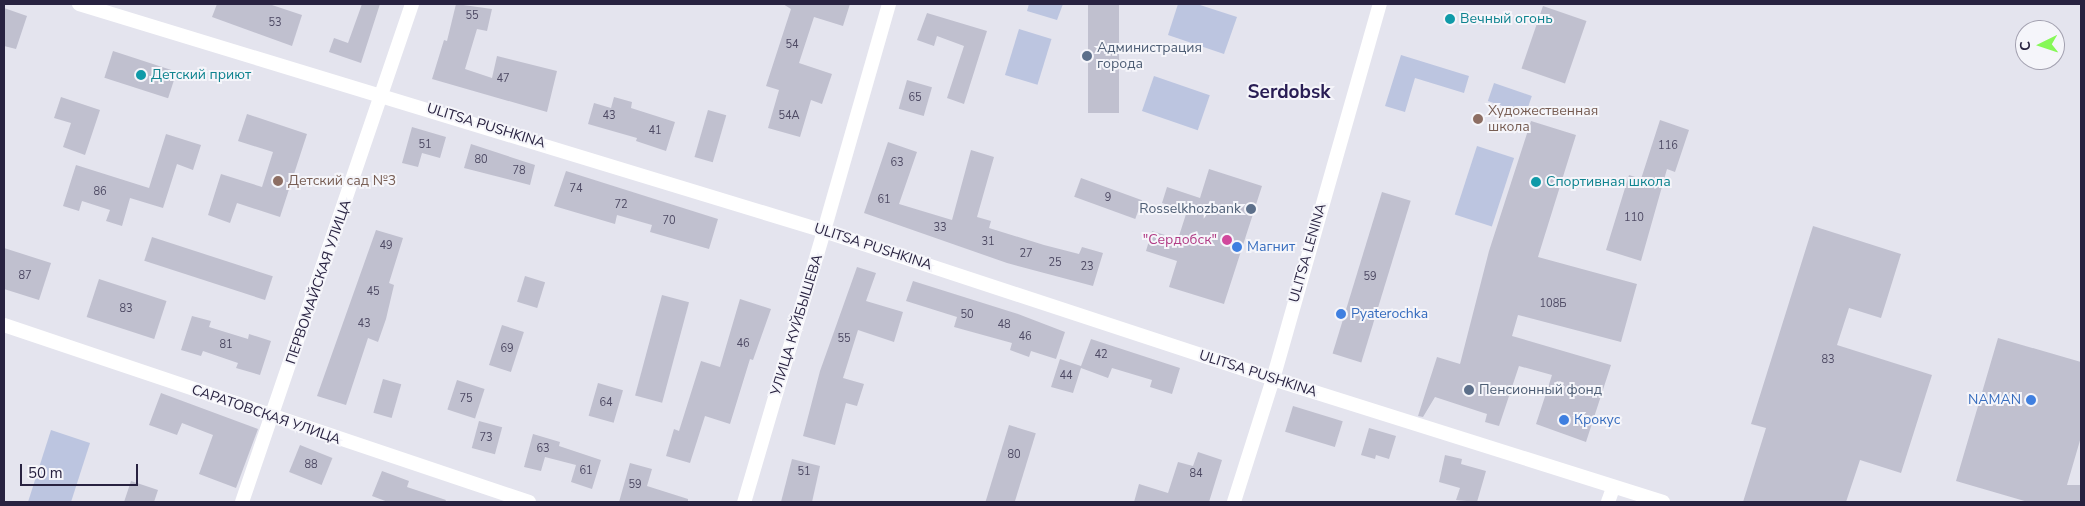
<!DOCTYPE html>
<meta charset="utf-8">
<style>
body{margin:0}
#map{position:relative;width:2085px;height:506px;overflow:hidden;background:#e4e4ee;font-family:"Nunito Sans",sans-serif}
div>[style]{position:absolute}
.green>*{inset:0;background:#bcc5e0;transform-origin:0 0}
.building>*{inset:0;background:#c0c0cf;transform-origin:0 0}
.pedestrian>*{height:14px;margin:-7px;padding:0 7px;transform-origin:7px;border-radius:7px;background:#fff}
.minor>*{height:14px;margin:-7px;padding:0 7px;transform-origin:7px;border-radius:7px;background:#fff}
.tertiary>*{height:14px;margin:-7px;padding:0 7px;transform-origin:7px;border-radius:7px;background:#fff}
.dots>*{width:14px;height:14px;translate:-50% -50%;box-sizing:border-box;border:2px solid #f5f5fa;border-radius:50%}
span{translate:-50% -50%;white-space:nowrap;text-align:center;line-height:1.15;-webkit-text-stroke:4px #f5f5fa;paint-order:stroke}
.number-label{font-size:11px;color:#4e4a64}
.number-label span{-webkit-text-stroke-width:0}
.culture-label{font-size:14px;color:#0d838f}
.left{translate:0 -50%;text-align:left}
.service-label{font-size:14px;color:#4e5e75}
.right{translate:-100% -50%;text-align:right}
.education-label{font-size:14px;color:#785e54}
.street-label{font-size:14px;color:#282240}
.hotel-label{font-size:14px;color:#b23c85}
.shop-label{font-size:14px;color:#366cbe}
.district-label{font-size:19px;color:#291d54;font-weight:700}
.frame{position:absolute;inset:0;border:5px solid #282240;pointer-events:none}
.north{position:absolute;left:2015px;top:20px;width:50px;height:50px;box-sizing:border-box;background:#f5f5fa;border:1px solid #a3a1b0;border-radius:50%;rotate:266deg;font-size:14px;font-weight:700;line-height:20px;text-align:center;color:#282240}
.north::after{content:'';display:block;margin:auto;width:18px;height:22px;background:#86f858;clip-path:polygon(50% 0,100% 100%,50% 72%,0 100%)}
.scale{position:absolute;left:20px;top:464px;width:118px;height:22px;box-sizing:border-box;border:2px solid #282240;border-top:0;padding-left:6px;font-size:15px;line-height:18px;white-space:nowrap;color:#282240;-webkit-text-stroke:4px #f5f5fa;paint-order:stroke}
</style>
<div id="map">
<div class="green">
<div style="clip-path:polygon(1029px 4px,1063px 4px,1057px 20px,1027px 11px)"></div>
<div style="clip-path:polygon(1178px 4px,1197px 4px,1237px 17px,1224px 54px,1168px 35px)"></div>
<div style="left:1019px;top:29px;width:34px;height:48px;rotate:17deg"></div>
<div style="clip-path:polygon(1401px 55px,1469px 76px,1464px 93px,1415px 78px,1405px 112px,1385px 106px)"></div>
<div style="left:1154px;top:76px;width:59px;height:37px;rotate:19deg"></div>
<div style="left:1494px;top:83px;width:40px;height:19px;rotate:19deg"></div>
<div style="left:1477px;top:146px;width:39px;height:72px;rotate:18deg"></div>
<div style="clip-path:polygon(51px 430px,90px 443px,71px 502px,28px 502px)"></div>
</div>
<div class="building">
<div style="clip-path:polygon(217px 4px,269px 4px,302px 15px,292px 46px,212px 17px)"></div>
<div style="clip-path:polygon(362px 4px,380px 4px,361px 63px,329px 52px,334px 38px,348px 43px)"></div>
<div style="clip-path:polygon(456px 4px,492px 9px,487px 31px,477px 29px,465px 69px,492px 78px,497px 56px,557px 71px,547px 112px,432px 79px,444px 40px,447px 41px)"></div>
<div style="clip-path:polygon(783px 4px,850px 4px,843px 26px,814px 17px,799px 63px,832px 74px,822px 104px,811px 100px,800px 137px,768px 128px,779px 90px,766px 86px,791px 9px)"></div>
<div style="left:1088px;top:4px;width:31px;height:109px"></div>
<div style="left:1543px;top:6px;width:46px;height:66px;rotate:19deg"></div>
<div style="clip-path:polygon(4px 8px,27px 16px,16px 49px,4px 46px)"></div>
<div style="clip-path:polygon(927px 13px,987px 31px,964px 104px,947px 98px,964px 46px,937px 36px,934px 46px,917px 40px)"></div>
<div style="left:113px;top:51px;width:67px;height:28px;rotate:18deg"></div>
<div style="left:907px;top:80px;width:26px;height:30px;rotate:16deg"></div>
<div style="clip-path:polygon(61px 97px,100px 110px,85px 155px,63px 147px,71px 123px,54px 118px)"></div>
<div style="clip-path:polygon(614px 97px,632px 102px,631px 108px,675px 122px,666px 151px,636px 141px,637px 138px,588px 124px,594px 103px,611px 108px)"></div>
<div style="left:708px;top:110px;width:19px;height:49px;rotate:16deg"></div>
<div style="clip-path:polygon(247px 114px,307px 134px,280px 217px,237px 203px,230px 223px,208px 215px,221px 174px,262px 187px,273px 152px,238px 141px)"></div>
<div style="clip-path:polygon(1660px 120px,1689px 130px,1675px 172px,1667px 169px,1641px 261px,1606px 250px,1629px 175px,1641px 179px)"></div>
<div style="clip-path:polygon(1531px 121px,1576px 135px,1538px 257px,1637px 284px,1621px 342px,1518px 315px,1512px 336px,1611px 365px,1586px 442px,1536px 424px,1552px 375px,1519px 366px,1499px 426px,1485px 422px,1487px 414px,1435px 397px,1423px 417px,1418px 416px,1437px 357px,1460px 364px,1489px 251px)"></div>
<div style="clip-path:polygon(412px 127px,446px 137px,440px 158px,422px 153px,418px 167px,402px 163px)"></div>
<div style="clip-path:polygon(166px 134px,201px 145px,193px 170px,177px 164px,163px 208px,130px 198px,122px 226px,106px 221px,110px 210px,82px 201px,79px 211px,63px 206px,76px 165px,149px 188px)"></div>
<div style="clip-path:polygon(888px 142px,917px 152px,899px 204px,952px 220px,971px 150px,994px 157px,977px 217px,991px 221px,989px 228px,1044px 245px,1079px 254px,1082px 247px,1103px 253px,1093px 286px,1007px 263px,864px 213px)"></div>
<div style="clip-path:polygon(471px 144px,535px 165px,530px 185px,464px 168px)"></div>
<div style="clip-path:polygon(1209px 169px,1262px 186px,1224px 304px,1169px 287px,1177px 261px,1146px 251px,1152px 231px,1178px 239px,1187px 211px,1162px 203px,1167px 187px,1200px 198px)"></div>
<div style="clip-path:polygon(566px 171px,718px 219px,709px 249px,650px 232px,652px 225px,617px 215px,615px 224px,554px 206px)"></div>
<div style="left:1081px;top:178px;width:65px;height:20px;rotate:20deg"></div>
<div style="left:1382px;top:192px;width:30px;height:169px;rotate:17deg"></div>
<div style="clip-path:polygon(1813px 226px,1901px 254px,1881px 318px,1849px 308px,1837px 345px,1932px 375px,1901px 473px,1860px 460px,1846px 502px,1743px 502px,1766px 428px,1751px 424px)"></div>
<div style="clip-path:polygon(376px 230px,403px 238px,389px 283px,394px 285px,386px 319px,378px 342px,368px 338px,346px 405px,317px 396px)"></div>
<div style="left:152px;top:237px;width:127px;height:25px;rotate:18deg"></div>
<div style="clip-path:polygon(4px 248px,51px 263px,39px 300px,4px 289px)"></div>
<div style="clip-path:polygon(857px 267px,876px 273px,866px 301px,903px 312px,894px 342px,858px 330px,843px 378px,864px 384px,857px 406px,846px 403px,835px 445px,803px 436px,820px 371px)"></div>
<div style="left:525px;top:276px;width:21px;height:27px;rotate:17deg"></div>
<div style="left:99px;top:279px;width:71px;height:40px;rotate:18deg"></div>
<div style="clip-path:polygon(913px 281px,1018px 314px,1065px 332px,1056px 359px,1031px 351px,1029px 357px,1010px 350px,1012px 343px,954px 327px,957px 317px,906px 301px)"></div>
<div style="left:662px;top:295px;width:28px;height:104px;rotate:15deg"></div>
<div style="clip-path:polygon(740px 299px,771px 309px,753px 360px,750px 359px,730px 424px,705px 416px,690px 463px,666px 456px,674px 429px,679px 431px,701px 361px,720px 367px)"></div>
<div style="clip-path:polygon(192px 316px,211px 321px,209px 327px,248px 339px,249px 334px,271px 341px,260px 375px,236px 368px,238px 363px,203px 351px,201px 356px,181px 350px)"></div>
<div style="left:502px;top:325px;width:23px;height:42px;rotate:18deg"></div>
<div style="clip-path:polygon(1998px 338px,2081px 362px,2081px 437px,2067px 485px,2081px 485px,2081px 502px,2028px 502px,1956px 481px)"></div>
<div style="clip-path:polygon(1091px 339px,1180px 368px,1172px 394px,1150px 387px,1152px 380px,1112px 368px,1108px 378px,1081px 368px,1073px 393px,1051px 387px,1060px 359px,1081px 366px)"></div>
<div style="left:383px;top:379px;width:19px;height:35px;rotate:16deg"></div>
<div style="left:457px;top:380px;width:29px;height:31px;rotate:18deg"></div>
<div style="left:598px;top:383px;width:26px;height:34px;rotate:16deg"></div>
<div style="clip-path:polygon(161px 393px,258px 429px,236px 488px,199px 474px,213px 435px,182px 423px,177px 435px,149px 425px)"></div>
<div style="left:1293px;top:406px;width:52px;height:27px;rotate:17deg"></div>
<div style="left:479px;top:421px;width:24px;height:28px;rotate:15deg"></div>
<div style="left:1009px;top:425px;width:28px;height:81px;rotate:17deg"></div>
<div style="clip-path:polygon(1369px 428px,1396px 436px,1389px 459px,1376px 455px,1375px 459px,1361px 455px)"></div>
<div style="clip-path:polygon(533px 434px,560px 442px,559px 446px,601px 460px,592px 489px,571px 482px,576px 465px,545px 457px,541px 471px,524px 467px)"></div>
<div style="left:300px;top:445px;width:35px;height:29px;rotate:22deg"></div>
<div style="clip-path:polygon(1198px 452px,1222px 460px,1209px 502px,1134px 502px,1139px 484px,1168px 493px,1178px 462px,1193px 466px)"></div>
<div style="clip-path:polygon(1445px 455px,1462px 459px,1461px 464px,1486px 471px,1477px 502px,1456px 500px,1460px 488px,1439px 482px)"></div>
<div style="clip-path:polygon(792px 459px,820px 466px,812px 502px,781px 502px)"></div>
<div style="clip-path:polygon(630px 463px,652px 469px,647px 486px,688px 499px,688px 502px,619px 502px)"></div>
<div style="clip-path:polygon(382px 471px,409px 481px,407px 487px,446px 500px,445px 502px,388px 502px,372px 496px)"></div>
<div style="clip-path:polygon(131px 481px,158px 490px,154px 502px,124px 502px)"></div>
</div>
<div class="pedestrian">
<div style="left:1273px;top:379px;width:390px;rotate:-74.1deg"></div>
</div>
<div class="minor">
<div style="left:79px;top:4px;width:779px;rotate:16.95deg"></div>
<div style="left:824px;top:231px;width:283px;rotate:106.4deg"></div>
<div style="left:4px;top:325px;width:554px;rotate:18.63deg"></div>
<div style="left:1273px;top:379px;width:409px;rotate:17.5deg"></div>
<div style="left:242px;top:502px;width:526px;rotate:-71.15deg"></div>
<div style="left:1608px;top:502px;width:15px;rotate:-70deg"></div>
</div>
<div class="tertiary">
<div style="left:889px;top:4px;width:236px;rotate:106deg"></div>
<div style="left:824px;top:231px;width:473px;rotate:18.2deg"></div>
<div style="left:1273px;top:379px;width:129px;rotate:107.6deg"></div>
</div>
<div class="dots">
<div style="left:1450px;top:19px;background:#0f9aa8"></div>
<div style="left:1087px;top:56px;background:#5c6f8a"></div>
<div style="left:141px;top:75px;background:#0f9aa8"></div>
<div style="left:1478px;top:119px;background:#8d6e63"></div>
<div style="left:278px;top:181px;background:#8d6e63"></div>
<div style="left:1536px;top:182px;background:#0f9aa8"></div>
<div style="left:1251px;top:209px;background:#5c6f8a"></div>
<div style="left:1227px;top:240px;background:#d1479c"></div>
<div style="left:1237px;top:247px;background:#3f7fe0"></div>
<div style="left:1341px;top:314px;background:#3f7fe0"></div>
<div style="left:1469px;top:390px;background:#5c6f8a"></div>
<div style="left:2031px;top:400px;background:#3f7fe0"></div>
<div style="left:1564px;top:420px;background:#3f7fe0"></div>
</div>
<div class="number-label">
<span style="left:472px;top:16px">55</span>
<span style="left:275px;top:23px">53</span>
<span style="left:792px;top:45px">54</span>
<span style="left:503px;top:79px">47</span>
<span style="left:915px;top:98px">65</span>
<span style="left:609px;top:116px">43</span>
<span style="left:789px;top:116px">54А</span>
<span style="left:655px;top:131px">41</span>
<span style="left:425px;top:145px">51</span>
<span style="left:1668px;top:146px">116</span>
<span style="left:481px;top:160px">80</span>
<span style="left:897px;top:163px">63</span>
<span style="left:519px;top:171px">78</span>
<span style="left:576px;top:189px">74</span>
<span style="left:100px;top:192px">86</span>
<span style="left:1108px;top:198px">9</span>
<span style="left:884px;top:200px">61</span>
<span style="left:621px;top:205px">72</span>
<span style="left:1634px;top:218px">110</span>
<span style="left:669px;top:221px">70</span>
<span style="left:940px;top:228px">33</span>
<span style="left:988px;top:242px">31</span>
<span style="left:386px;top:246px">49</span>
<span style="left:1026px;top:254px">27</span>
<span style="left:1055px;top:263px">25</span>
<span style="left:1087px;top:267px">23</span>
<span style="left:25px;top:276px">87</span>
<span style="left:1370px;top:277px">59</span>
<span style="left:373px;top:292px">45</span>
<span style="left:1553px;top:304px">108Б</span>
<span style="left:126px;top:309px">83</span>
<span style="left:967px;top:315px">50</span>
<span style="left:364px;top:324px">43</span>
<span style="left:1004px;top:325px">48</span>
<span style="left:1025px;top:337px">46</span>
<span style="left:844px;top:339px">55</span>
<span style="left:743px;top:344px">46</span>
<span style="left:226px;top:345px">81</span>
<span style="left:507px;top:349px">69</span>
<span style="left:1101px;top:355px">42</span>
<span style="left:1828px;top:360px">83</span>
<span style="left:1066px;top:376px">44</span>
<span style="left:466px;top:399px">75</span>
<span style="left:606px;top:403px">64</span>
<span style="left:486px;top:438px">73</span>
<span style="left:543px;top:449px">63</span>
<span style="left:1014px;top:455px">80</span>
<span style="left:311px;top:465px">88</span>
<span style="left:586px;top:471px">61</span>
<span style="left:804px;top:472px">51</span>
<span style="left:1196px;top:474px">84</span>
<span style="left:635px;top:485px">59</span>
</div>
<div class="culture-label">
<span class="left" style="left:1460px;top:19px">Вечный огонь</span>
<span class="left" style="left:151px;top:75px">Детский приют</span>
<span class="left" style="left:1546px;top:182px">Спортивная школа</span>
</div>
<div class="service-label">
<span class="left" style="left:1097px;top:56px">Администрация<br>города</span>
<span class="right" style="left:1241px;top:209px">Rosselkhozbank</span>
<span class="left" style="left:1479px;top:390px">Пенсионный фонд</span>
</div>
<div class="education-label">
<span class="left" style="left:1488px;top:119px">Художественная<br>школа</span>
<span class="left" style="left:288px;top:181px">Детский сад №3</span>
</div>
<div class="street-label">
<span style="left:486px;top:126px;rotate:17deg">ULITSA PUSHKINA</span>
<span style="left:873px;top:247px;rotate:18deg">ULITSA PUSHKINA</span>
<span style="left:1308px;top:253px;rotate:-74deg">ULITSA LENINA</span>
<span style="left:319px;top:282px;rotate:-71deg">ПЕРВОМАЙСКАЯ УЛИЦА</span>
<span style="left:797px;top:325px;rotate:-73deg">УЛИЦА КУЙБЫШЕВА</span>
<span style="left:1258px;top:374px;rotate:18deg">ULITSA PUSHKINA</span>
<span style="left:266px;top:415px;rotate:19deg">САРАТОВСКАЯ УЛИЦА</span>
</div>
<div class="hotel-label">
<span class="right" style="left:1217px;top:240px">"Сердобск"</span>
</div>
<div class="shop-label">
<span class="left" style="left:1247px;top:247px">Магнит</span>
<span class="left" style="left:1351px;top:314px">Pyaterochka</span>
<span class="right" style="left:2021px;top:400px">NAMAN</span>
<span class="left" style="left:1574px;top:420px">Крокус</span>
</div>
<div class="district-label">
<span style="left:1289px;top:93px">Serdobsk</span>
</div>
<div class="frame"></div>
<div class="north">С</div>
<div class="scale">50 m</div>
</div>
